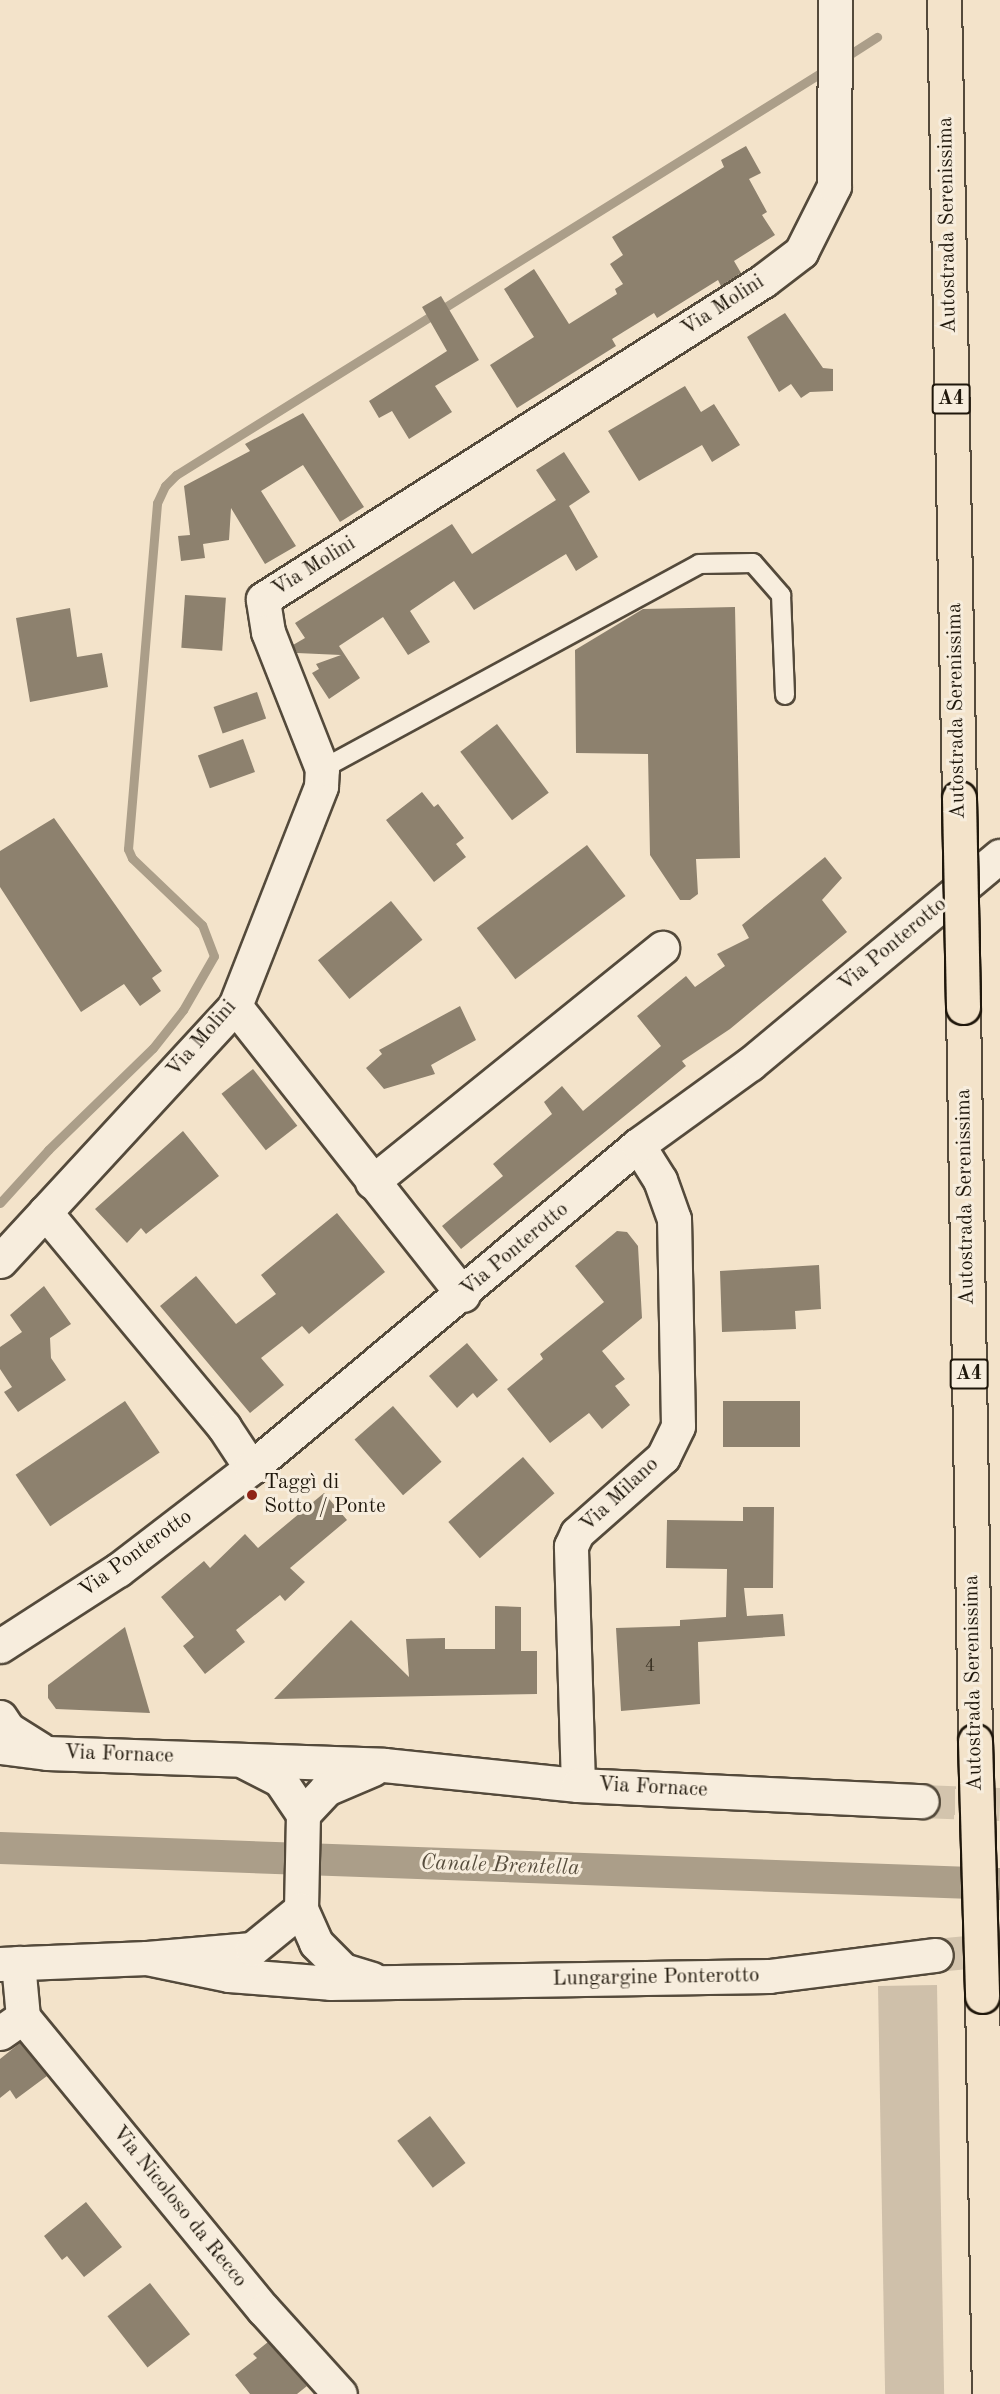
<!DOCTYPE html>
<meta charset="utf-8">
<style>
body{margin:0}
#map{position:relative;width:1000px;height:2394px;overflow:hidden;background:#f3e3ca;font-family:"Old Standard TT",serif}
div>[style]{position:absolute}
.green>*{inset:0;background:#cfc0aa;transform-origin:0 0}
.stream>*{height:9px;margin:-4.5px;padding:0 4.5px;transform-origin:4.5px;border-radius:4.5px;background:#ab9e89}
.canal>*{height:32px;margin:-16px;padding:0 16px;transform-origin:16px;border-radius:16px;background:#ab9e89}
.building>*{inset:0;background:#8d816e;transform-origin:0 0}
.secondary-tunnel>*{height:33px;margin-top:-16.5px;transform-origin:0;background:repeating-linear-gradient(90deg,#d3c4ad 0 33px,transparent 0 49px)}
.roads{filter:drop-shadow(2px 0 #544a3b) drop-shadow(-2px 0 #544a3b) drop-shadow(0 2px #544a3b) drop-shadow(0 -2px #544a3b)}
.lane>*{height:18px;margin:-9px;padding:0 9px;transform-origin:9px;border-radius:9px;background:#f7eddd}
.street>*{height:33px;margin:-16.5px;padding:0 16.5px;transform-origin:16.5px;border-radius:16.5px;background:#f7eddd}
.secondary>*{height:33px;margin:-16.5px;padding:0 16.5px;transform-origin:16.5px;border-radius:16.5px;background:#f7eddd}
.highway>*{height:33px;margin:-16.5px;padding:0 16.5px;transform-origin:16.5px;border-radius:16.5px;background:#f3e3ca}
.bridges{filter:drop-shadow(2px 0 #1f170b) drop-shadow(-2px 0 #1f170b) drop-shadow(0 2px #1f170b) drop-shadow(0 -2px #1f170b)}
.highway-bridge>*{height:33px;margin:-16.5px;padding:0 16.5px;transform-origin:16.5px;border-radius:16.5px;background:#f3e3ca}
.dots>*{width:16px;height:16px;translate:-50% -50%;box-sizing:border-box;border:3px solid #f7eddd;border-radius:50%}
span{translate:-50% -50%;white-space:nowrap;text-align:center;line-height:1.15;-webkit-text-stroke:6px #f7eddd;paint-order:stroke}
.number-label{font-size:18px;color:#3a3224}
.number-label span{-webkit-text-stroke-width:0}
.shield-label span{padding:2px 4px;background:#f7eddd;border:2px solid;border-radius:4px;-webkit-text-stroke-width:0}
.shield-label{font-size:20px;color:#1f170b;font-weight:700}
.street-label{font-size:21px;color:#1f170b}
.poi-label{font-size:21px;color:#1f170b}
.left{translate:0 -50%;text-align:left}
.water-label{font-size:22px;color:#574d3d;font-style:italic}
</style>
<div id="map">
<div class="green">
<div style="left:937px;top:1985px;width:409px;height:59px;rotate:89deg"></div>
</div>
<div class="stream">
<div style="left:841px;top:60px;width:43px;rotate:-32.6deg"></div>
<div style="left:0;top:1203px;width:72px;rotate:-47.8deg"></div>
<div style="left:48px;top:1150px;width:146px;rotate:-44.2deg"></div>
<div style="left:153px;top:1048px;width:48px;rotate:-51.7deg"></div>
<div style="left:183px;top:1010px;width:62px;rotate:-60.1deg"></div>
<div style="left:214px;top:956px;width:33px;rotate:-111deg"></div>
<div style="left:202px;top:925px;width:97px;rotate:-136.3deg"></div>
<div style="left:132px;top:858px;width:10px;rotate:-114deg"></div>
<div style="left:128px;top:849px;width:347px;rotate:-85.2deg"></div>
<div style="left:157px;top:503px;width:19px;rotate:-65deg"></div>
<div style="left:165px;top:486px;width:16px;rotate:-45deg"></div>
<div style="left:176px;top:475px;width:767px;rotate:-31.95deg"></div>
</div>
<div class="canal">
<div style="left:0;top:1848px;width:1001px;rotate:2.06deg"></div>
</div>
<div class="building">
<div style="clip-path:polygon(746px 146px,761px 173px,749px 179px,767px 212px,762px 215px,775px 235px,734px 261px,741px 273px,721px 286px,718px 280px,657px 318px,654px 313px,612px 339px,616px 346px,517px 408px,490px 365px,534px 337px,504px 289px,534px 269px,569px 324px,617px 294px,615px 289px,623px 284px,610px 264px,623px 255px,612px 237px,724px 167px,721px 160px)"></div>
<div style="clip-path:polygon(441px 296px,479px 360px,435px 386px,452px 412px,409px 439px,392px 411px,379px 418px,369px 401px,447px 351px,422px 307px)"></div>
<div style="clip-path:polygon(785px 313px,823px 368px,833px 369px,833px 391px,810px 392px,801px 398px,791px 384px,779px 392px,747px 337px)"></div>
<div style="clip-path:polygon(685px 386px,701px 412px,714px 404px,740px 445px,712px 462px,702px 445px,639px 481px,608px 431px)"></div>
<div style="clip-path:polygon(303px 413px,364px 507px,340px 522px,303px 465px,261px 491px,296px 546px,265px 564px,231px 508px,229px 540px,203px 544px,205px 558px,181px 561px,178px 536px,190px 535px,184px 486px,250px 451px,245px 444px)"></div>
<div style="clip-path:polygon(564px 452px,590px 492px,569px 506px,598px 557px,576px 571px,566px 554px,474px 610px,454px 581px,410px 611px,430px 642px,408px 655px,383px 617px,339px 646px,360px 678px,329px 699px,312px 673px,319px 669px,316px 664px,341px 655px,297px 653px,293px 645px,305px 638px,295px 623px,452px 524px,472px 554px,556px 500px,536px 470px)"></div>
<div style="left:185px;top:595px;width:41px;height:53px;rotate:4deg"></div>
<div style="clip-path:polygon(735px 607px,740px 858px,696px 859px,698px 894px,690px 900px,680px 900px,650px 855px,648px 754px,576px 753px,575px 650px,643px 609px)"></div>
<div style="clip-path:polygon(70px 608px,77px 657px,102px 653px,108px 687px,30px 702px,16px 618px)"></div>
<div style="left:257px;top:692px;width:28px;height:46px;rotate:71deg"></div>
<div style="left:497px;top:724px;width:86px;height:46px;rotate:53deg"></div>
<div style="left:243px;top:739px;width:35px;height:48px;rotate:70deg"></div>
<div style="clip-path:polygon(422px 792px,434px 807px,438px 804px,464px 838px,456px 844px,466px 857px,434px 882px,386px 820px)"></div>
<div style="clip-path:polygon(54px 818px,162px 971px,152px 978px,161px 991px,140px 1006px,124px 984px,81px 1012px,0 887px,0 851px)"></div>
<div style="left:587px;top:845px;width:64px;height:138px;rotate:53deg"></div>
<div style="clip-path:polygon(825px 857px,842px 878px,822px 900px,847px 932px,730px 1029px,682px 1061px,686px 1066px,461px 1249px,442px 1226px,503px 1176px,493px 1164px,552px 1114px,544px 1102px,562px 1086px,583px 1111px,661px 1046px,637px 1016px,686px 976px,695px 987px,725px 966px,717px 954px,749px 938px,742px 925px)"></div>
<div style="left:391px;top:901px;width:50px;height:94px;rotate:51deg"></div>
<div style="clip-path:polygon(460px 1006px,476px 1040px,431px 1065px,435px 1074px,384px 1089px,366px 1068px,382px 1054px,379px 1050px)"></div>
<div style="left:253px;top:1069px;width:72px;height:40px;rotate:52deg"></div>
<div style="clip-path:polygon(183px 1131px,219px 1176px,146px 1234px,141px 1228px,127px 1243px,95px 1209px)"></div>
<div style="clip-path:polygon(337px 1213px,385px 1272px,309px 1334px,302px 1326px,261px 1358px,284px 1385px,250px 1413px,160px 1306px,196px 1276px,236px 1324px,276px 1294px,261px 1275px)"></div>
<div style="clip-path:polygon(617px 1231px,627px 1232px,638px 1246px,642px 1318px,602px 1351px,625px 1379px,615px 1386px,630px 1405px,602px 1429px,589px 1413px,550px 1443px,507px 1389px,543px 1359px,540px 1354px,604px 1302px,575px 1266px)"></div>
<div style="clip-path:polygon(819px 1265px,821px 1309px,795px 1311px,796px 1329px,722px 1332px,720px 1271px)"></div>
<div style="clip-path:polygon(44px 1286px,71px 1324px,50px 1338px,51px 1358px,66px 1380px,18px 1412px,4px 1392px,12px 1387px,0 1369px,0 1347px,22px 1332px,10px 1315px)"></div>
<div style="clip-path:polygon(467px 1343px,498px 1380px,477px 1398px,473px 1393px,457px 1408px,429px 1376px)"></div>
<div style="left:125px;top:1401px;width:62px;height:132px;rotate:56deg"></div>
<div style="left:723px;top:1401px;width:77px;height:46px"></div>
<div style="left:393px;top:1406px;width:74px;height:51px;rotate:49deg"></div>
<div style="left:523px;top:1457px;width:48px;height:99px;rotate:49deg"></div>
<div style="clip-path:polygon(324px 1493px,347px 1520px,290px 1568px,305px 1582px,285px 1601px,280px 1595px,236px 1630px,245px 1642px,205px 1674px,183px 1646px,194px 1637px,161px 1597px,204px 1561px,210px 1568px,245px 1534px,258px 1548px)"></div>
<div style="clip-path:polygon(743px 1507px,774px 1507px,773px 1588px,744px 1588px,747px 1616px,783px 1614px,785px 1636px,698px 1642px,700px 1704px,621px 1711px,616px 1628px,680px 1626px,680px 1620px,726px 1617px,727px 1569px,666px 1568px,667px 1520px,743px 1521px)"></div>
<div style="clip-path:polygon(495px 1606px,521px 1607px,521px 1651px,537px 1651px,537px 1694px,274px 1699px,351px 1620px,409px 1677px,406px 1639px,445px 1638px,445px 1649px,495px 1649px)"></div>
<div style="clip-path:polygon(125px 1627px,150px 1713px,56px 1709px,48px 1698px,48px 1685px)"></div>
<div style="clip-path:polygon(20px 2043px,47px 2076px,16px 2099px,10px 2090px,0 2098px,0 2059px)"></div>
<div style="left:430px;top:2116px;width:59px;height:41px;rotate:53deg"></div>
<div style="clip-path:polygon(86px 2202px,122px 2247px,84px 2277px,67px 2256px,62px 2260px,44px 2236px)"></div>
<div style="left:150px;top:2283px;width:65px;height:54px;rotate:52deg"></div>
<div style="clip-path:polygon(268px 2342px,307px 2386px,297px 2394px,250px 2394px,235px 2375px,257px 2358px,253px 2354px)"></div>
</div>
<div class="secondary-tunnel">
<div style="left:922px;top:1801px;width:78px;rotate:2.2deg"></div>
<div style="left:936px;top:1955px;width:64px;rotate:-5.4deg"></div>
</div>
<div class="roads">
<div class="lane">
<div style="left:322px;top:769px;width:429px;rotate:-28.5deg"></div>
<div style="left:699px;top:564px;width:54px;rotate:-1.1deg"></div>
<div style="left:753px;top:563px;width:43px;rotate:48.8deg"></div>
<div style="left:781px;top:595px;width:100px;rotate:87.7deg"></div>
</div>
<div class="street">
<div style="left:235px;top:1006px;width:368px;rotate:51.7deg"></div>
<div style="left:372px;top:1182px;width:373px;rotate:-38.9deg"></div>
<div style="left:45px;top:1212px;width:280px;rotate:50.2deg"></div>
<div style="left:224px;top:1427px;width:49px;rotate:56.6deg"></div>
<div style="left:0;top:1261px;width:347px;rotate:-47.3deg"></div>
<div style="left:235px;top:1006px;width:236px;rotate:-68.6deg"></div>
<div style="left:321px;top:786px;width:17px;rotate:-87deg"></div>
<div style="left:322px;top:769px;width:147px;rotate:-111.5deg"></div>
<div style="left:268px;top:632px;width:33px;rotate:-99deg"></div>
<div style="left:263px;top:599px;width:593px;rotate:-32.46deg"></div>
<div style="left:763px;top:281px;width:48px;rotate:-37.3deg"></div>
<div style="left:801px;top:252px;width:74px;rotate:-63.4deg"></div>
<div style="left:834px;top:186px;width:186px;rotate:-89.7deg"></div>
<div style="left:578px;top:1785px;width:239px;rotate:-91.7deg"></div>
<div style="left:571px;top:1546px;width:14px;rotate:-65deg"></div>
<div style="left:577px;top:1533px;width:115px;rotate:-41.5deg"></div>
<div style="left:663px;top:1457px;width:34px;rotate:-64deg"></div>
<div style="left:678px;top:1426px;width:207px;rotate:-91.1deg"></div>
<div style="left:674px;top:1219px;width:41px;rotate:-109.7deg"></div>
<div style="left:660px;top:1180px;width:41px;rotate:-122.2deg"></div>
<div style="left:18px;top:1963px;width:54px;rotate:84.7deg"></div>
<div style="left:23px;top:2017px;width:379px;rotate:50.6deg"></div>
<div style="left:264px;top:2310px;width:113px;rotate:47.9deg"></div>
<div style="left:0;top:2033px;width:28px;rotate:-35deg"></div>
</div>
<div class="secondary">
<div style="left:0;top:1646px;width:140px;rotate:-32.8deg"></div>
<div style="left:118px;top:1570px;width:168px;rotate:-37.5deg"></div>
<div style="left:251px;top:1468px;width:504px;rotate:-39.85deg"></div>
<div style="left:638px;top:1145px;width:138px;rotate:-35.9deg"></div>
<div style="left:750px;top:1064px;width:325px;rotate:-39.8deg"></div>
<div style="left:0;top:1717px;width:14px;rotate:56deg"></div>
<div style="left:8px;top:1729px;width:38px;rotate:32deg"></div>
<div style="left:0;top:1747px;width:47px;rotate:7.3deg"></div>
<div style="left:47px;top:1753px;width:337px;rotate:2deg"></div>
<div style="left:384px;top:1765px;width:195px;rotate:5.9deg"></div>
<div style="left:578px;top:1785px;width:344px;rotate:2.7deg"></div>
<div style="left:245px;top:1762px;width:39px;rotate:27deg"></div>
<div style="left:280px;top:1780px;width:41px;rotate:55.9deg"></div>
<div style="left:303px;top:1814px;width:95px;rotate:91.2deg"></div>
<div style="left:301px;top:1909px;width:37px;rotate:66deg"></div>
<div style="left:316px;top:1943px;width:38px;rotate:45deg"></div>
<div style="left:343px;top:1970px;width:30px;rotate:17deg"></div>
<div style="left:303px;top:1814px;width:34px;rotate:-47deg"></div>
<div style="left:326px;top:1789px;width:51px;rotate:-23.1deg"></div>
<div style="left:147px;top:1958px;width:84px;rotate:11.7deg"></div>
<div style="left:229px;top:1975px;width:101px;rotate:4.5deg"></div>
<div style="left:330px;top:1983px;width:439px;rotate:-0.9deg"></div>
<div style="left:769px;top:1976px;width:168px;rotate:-7.2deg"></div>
<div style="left:0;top:1964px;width:147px;rotate:-2.3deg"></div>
<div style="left:147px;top:1958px;width:105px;rotate:-4.9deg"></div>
<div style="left:252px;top:1949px;width:63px;rotate:-39.2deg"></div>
</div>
<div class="highway">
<div style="left:944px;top:0;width:798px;rotate:88.92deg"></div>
<div style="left:963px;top:1007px;width:734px;rotate:89.06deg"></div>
<div style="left:982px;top:1996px;width:398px;rotate:89deg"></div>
</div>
</div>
<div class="bridges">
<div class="highway-bridge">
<div style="left:959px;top:798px;width:209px;rotate:88.9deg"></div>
<div style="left:975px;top:1741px;width:255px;rotate:88.4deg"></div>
</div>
</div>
<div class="dots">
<div style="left:252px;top:1495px;background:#8f2418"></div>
</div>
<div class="number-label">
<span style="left:650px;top:1666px">4</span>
</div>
<div class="shield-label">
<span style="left:951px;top:399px">A4</span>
<span style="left:969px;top:1374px">A4</span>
</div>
<div class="street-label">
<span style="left:948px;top:225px;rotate:-91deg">Autostrada Serenissima</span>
<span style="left:723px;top:306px;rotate:-33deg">Via Molini</span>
<span style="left:314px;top:567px;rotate:-32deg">Via Molini</span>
<span style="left:957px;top:711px;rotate:-91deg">Autostrada Serenissima</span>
<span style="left:893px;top:945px;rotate:-40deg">Via Ponterotto</span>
<span style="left:202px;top:1039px;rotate:-49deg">Via Molini</span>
<span style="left:966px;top:1197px;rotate:-91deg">Autostrada Serenissima</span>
<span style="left:515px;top:1250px;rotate:-40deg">Via Ponterotto</span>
<span style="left:620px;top:1495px;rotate:-43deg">Via Milano</span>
<span style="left:136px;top:1554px;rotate:-36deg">Via Ponterotto</span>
<span style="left:974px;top:1683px;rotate:-91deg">Autostrada Serenissima</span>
<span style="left:119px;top:1755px;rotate:2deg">Via Fornace</span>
<span style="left:653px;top:1788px;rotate:3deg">Via Fornace</span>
<span style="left:656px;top:1978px;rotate:-1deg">Lungargine Ponterotto</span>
<span style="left:179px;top:2207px;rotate:51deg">Via Nicoloso da Recco</span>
</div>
<div class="poi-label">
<span class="left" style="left:264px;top:1495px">Taggì di<br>Sotto / Ponte</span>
</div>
<div class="water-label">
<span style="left:500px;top:1866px;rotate:2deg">Canale Brentella</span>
</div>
</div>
